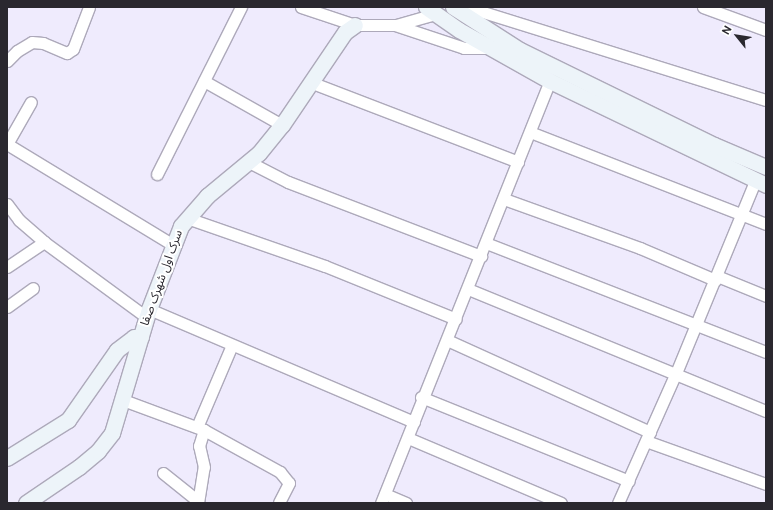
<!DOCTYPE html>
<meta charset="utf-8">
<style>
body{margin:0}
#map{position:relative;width:773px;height:510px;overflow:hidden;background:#efebfd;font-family:"DM Sans","Noto Sans Arabic",sans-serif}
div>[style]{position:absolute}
.roads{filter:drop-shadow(1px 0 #ada9ba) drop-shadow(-1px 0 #ada9ba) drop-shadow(0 1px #ada9ba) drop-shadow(0 -1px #ada9ba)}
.street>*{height:11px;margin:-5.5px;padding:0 5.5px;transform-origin:5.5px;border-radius:5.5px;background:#fff}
.secondary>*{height:15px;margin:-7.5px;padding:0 7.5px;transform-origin:7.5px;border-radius:7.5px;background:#edf4f9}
span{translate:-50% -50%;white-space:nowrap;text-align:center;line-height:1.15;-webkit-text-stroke:4px #fff;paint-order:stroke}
.street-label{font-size:12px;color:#2a282f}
.frame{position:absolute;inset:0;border:8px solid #2a282f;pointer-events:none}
.north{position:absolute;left:717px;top:16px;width:40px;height:40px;-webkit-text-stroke:3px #fff;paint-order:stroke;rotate:300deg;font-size:11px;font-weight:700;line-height:16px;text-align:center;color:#2a282f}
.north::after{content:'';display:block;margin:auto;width:14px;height:18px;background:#2a282f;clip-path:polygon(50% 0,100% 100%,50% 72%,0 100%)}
</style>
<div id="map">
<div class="roads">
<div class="street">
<div style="left:301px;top:7px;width:57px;rotate:18.4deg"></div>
<div style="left:355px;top:25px;width:40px"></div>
<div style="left:395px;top:25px;width:73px;rotate:18.4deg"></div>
<div style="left:464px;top:48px;width:25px"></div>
<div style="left:703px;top:7px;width:67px;rotate:20.1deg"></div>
<div style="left:460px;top:10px;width:23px;rotate:5deg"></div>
<div style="left:483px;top:12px;width:296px;rotate:17.3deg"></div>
<div style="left:396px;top:25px;width:41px;rotate:-15.8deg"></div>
<div style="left:7px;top:61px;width:14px;rotate:-45deg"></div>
<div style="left:17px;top:51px;width:17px;rotate:-31deg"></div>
<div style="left:32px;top:42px;width:11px;rotate:5deg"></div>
<div style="left:43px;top:43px;width:26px;rotate:23deg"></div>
<div style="left:67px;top:53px;width:7px;rotate:-34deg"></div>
<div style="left:73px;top:49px;width:45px;rotate:-69.1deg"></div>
<div style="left:204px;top:81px;width:90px;rotate:29.4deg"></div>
<div style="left:310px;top:82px;width:223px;rotate:21deg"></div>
<div style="left:530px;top:132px;width:253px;rotate:21.3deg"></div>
<div style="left:7px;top:144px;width:194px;rotate:31.3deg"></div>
<div style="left:7px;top:144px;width:48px;rotate:-60.3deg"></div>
<div style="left:249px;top:162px;width:44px;rotate:27.1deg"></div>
<div style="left:288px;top:182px;width:207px;rotate:21deg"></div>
<div style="left:157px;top:174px;width:187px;rotate:-63.3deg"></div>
<div style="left:504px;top:199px;width:145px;rotate:19.8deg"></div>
<div style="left:640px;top:248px;width:82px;rotate:23.1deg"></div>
<div style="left:7px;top:204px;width:20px;rotate:53deg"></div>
<div style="left:19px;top:220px;width:33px;rotate:41deg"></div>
<div style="left:44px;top:242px;width:127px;rotate:36.3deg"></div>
<div style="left:187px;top:218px;width:146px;rotate:19.2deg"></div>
<div style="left:325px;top:266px;width:141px;rotate:22deg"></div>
<div style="left:486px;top:243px;width:300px;rotate:21.3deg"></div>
<div style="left:7px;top:267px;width:45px;rotate:-34deg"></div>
<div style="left:717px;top:276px;width:53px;rotate:22.2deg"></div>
<div style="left:468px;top:289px;width:322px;rotate:22.3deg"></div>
<div style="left:7px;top:307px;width:32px;rotate:-36deg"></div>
<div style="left:149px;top:309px;width:288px;rotate:23.1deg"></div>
<div style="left:447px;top:340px;width:223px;rotate:24.4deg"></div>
<div style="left:421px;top:397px;width:224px;rotate:22deg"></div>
<div style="left:123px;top:400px;width:86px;rotate:20.3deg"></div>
<div style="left:204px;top:430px;width:87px;rotate:28.9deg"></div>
<div style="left:280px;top:472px;width:14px;rotate:51deg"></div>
<div style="left:289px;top:483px;width:22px;rotate:117deg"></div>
<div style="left:197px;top:427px;width:89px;rotate:-66.9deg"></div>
<div style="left:408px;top:438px;width:166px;rotate:23deg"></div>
<div style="left:646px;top:441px;width:127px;rotate:19.7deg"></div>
<div style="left:163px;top:473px;width:45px;rotate:38.7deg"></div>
<div style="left:385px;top:494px;width:23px;rotate:23deg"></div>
<div style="left:198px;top:503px;width:36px;rotate:-81deg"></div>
<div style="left:204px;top:467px;width:22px;rotate:-103deg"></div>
<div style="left:199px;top:446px;width:17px;rotate:-73deg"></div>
<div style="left:381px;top:503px;width:455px;rotate:-68.2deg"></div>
<div style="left:618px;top:503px;width:142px;rotate:-66deg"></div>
<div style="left:676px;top:373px;width:208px;rotate:-67.6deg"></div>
</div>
<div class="secondary">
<div style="left:426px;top:7px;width:40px;rotate:34.9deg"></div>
<div style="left:459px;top:30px;width:104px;rotate:29.3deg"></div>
<div style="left:550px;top:81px;width:240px;rotate:25.7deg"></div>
<div style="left:453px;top:7px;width:80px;rotate:32.7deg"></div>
<div style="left:520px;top:50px;width:216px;rotate:26.1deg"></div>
<div style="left:714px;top:145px;width:56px;rotate:22.9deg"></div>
<div style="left:7px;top:458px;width:72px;rotate:-31.9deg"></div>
<div style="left:68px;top:420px;width:85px;rotate:-55deg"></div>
<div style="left:117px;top:350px;width:21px;rotate:-37deg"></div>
<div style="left:134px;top:337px;width:7px"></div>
<div style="left:26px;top:503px;width:64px;rotate:-34.2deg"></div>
<div style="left:79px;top:467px;width:25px;rotate:-40deg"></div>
<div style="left:98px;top:451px;width:23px;rotate:-52deg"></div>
<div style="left:112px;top:433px;width:129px;rotate:-73.4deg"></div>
<div style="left:149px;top:309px;width:89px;rotate:-68.9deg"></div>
<div style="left:181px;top:226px;width:40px;rotate:-49deg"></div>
<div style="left:207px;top:196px;width:67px;rotate:-39.6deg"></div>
<div style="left:259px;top:153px;width:36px;rotate:-51deg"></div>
<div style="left:282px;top:125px;width:112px;rotate:-55.9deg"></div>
<div style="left:345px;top:32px;width:12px;rotate:-35deg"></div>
</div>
</div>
<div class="street-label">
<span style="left:162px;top:278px;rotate:-70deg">سرک اول شهرک صفا</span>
</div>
<div class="frame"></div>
<div class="north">N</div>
</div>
